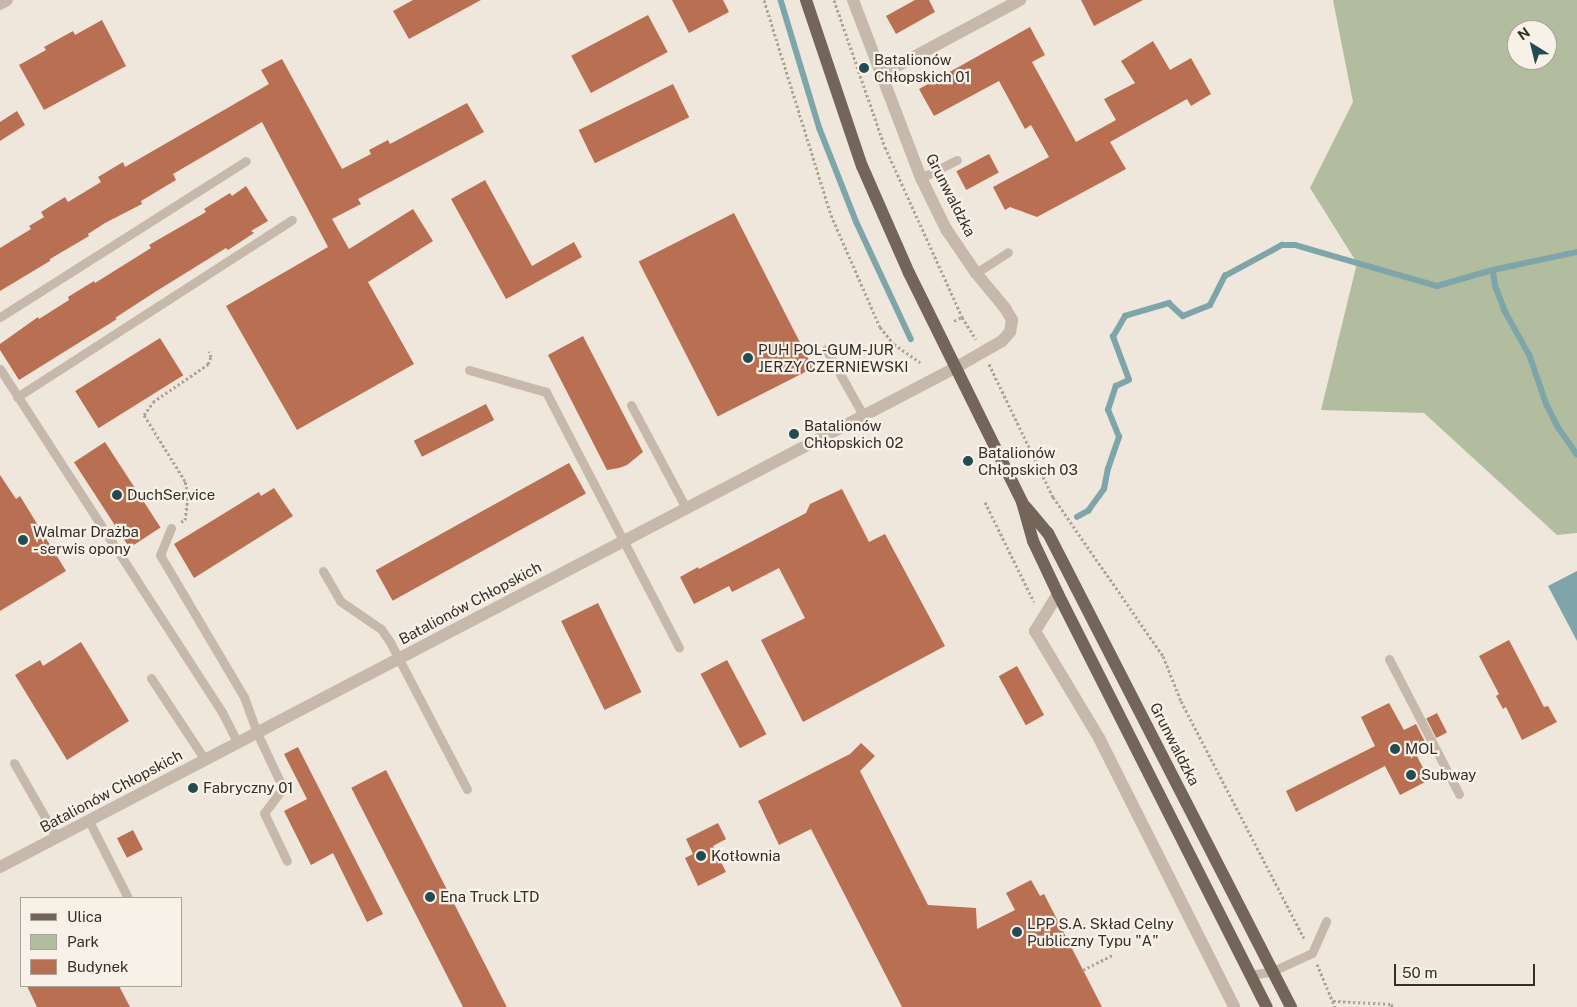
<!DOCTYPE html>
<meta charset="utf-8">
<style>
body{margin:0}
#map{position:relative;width:1577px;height:1007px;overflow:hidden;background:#efe7dc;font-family:"Public Sans",sans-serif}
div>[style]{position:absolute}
.green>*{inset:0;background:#b1bd9e}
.water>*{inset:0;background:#7ea5a9}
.stream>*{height:5.5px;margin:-2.75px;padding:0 2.75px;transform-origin:2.75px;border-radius:2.75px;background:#7ea5a9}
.building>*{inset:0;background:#b96f51;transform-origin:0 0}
.path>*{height:3px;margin-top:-1.5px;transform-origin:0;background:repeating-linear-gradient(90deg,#b2a294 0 2.5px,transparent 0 5px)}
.service>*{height:9px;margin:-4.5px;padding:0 4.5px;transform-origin:4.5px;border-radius:4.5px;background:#c6b8aa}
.minor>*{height:12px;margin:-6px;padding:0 6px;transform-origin:6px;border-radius:6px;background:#c6b8aa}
.tertiary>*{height:12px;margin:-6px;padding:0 6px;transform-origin:6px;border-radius:6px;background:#c6b8aa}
.primary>*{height:12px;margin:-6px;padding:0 6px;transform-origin:6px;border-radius:6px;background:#74655b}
.dots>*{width:14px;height:14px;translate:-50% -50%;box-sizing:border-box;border:2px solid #f7f1e8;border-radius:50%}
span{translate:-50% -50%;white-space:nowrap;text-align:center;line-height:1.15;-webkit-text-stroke:4.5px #f7f1e8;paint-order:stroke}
.poi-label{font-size:15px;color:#342d28}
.left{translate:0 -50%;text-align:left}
.street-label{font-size:15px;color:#342d28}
.legend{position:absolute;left:20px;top:897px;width:162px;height:90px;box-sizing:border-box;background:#f7f1e8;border:1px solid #a9a39b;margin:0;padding:6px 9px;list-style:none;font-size:15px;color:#342d28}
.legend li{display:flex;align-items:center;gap:10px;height:25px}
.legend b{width:25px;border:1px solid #a9a39b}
.north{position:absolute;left:1507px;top:20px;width:50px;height:50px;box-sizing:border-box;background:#f7f1e8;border:1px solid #a9a39b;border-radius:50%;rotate:324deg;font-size:14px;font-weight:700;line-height:20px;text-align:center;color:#342d28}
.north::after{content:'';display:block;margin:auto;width:18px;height:22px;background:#224c51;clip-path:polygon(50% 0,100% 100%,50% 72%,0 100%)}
.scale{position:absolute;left:1394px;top:964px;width:141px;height:22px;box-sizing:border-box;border:2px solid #342d28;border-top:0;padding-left:6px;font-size:15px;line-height:18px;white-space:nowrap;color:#342d28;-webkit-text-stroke:4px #f7f1e8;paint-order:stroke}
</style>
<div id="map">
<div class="green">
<div style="clip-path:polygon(evenodd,1333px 0,1577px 0,1577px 533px,1557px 535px,1424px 413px,1321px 410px,1357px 263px,1310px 188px,1353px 102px,1333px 0,1517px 30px,1547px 30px,1547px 60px,1517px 60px,1517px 30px)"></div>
</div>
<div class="water">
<div style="clip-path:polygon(1577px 571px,1577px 641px,1548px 586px)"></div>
</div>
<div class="stream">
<div style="left:781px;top:0;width:135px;rotate:73.2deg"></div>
<div style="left:820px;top:129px;width:101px;rotate:68.5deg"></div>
<div style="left:857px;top:223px;width:128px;rotate:65deg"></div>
<div style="left:1493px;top:270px;width:17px;rotate:80deg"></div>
<div style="left:1496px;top:287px;width:26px;rotate:69deg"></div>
<div style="left:1505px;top:311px;width:51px;rotate:60.9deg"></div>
<div style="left:1530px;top:356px;width:52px;rotate:70.9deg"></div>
<div style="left:1547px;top:405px;width:25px;rotate:63deg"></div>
<div style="left:1558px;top:427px;width:33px;rotate:55deg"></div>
<div style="left:1077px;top:517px;width:13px;rotate:-29deg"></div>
<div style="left:1088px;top:511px;width:27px;rotate:-54deg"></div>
<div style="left:1104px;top:489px;width:20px;rotate:-79deg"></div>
<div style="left:1108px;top:469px;width:34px;rotate:-71deg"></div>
<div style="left:1119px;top:437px;width:29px;rotate:-112deg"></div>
<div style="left:1108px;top:410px;width:25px;rotate:-72deg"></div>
<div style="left:1116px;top:386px;width:14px;rotate:-25deg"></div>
<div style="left:1129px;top:380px;width:46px;rotate:-110.4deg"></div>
<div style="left:1113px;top:337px;width:24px;rotate:-60deg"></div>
<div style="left:1125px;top:316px;width:46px;rotate:-16.5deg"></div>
<div style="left:1169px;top:303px;width:19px;rotate:43deg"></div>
<div style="left:1183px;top:316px;width:29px;rotate:-22deg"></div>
<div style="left:1210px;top:305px;width:33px;rotate:-63deg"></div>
<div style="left:1225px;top:276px;width:65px;rotate:-28.5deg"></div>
<div style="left:1282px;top:245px;width:13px"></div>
<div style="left:1295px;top:245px;width:148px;rotate:16.1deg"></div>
<div style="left:1437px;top:286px;width:58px;rotate:-15.9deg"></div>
<div style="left:1493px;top:270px;width:86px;rotate:-12.1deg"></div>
</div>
<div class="building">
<div style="clip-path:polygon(413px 0,481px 0,409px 39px,393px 11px)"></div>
<div style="clip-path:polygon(672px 0,723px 0,729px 12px,689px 33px)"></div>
<div style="clip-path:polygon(915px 0,929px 0,935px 12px,896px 34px,886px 16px)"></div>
<div style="clip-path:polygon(1081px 0,1143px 0,1094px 26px)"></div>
<div style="left:648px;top:15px;width:42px;height:87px;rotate:62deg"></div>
<div style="clip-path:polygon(102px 20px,126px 66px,44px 110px,19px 65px,46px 50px,44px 47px,73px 31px,75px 35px)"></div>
<div style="clip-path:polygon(1030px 27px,1045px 55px,1032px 62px,1076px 142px,1116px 120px,1104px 99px,1135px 83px,1121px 61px,1153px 41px,1170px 70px,1191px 58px,1211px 94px,1191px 106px,1187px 99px,1110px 142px,1126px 169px,1037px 217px,1010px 207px,1005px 210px,993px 187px,1049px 157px,1031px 125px,1025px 129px,999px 81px,934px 116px,919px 89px)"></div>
<div style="clip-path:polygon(282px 59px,342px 169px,371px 154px,369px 150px,388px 140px,390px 144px,467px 103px,484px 132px,358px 199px,361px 204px,332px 219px,349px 249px,413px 209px,433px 241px,368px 282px,414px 364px,297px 430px,226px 306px,328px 247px,262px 122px,173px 174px,176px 180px,141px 201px,142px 204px,105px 223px,88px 234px,89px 236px,50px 259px,50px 261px,0 291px,0 248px,31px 229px,29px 226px,44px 217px,41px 212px,65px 197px,68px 202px,101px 182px,98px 177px,123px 162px,125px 167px,269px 84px,261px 70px)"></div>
<div style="left:673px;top:84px;width:37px;height:105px;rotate:64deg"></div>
<div style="clip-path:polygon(17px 111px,25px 125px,0 141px,0 122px)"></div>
<div style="left:989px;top:154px;width:21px;height:37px;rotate:62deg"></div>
<div style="clip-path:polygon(485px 180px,532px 266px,574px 242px,582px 257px,506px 299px,451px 199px)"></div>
<div style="clip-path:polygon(246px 186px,268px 221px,251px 231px,254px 233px,228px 250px,226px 248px,155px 292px,115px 318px,117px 319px,19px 380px,0 350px,0 344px,38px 317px,39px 319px,69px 300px,68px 297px,94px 281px,95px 283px,151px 248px,149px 245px,206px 212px,204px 209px,230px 193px,232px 196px)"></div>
<div style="left:734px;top:213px;width:174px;height:107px;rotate:63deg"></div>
<div style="clip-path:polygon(583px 336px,643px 452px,627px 465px,619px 468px,607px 470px,548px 355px)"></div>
<div style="left:160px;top:338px;width:44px;height:100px;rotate:58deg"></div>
<div style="left:486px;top:404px;width:18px;height:81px;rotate:63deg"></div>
<div style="left:105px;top:442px;width:102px;height:37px;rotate:57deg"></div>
<div style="left:569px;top:463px;width:35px;height:221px;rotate:61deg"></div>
<div style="clip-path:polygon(0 475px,16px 499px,20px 496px,66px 571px,0 611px)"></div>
<div style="clip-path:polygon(274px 488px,293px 516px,194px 578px,174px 544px,259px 492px,261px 496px)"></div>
<div style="clip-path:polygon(842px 489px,869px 542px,885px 534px,945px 646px,803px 722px,761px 640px,805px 618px,779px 568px,732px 592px,729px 586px,694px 604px,680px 577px,698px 567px,699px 569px,806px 513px,810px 504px)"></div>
<div style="left:598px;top:603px;width:99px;height:41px;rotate:64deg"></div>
<div style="clip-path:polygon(1509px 640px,1544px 707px,1548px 706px,1557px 722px,1522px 740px,1506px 707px,1503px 709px,1496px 696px,1499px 694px,1479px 656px)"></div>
<div style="clip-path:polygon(81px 642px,129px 721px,67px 760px,15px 675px,40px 660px,43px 666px)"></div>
<div style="left:727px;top:660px;width:84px;height:30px;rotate:62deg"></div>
<div style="left:1017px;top:666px;width:56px;height:21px;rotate:61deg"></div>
<div style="clip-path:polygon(1389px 703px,1404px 730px,1416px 724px,1426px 744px,1414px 750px,1429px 780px,1400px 795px,1385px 766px,1296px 812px,1286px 791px,1375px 746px,1361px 717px)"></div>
<div style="left:1437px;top:713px;width:22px;height:12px;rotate:63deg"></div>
<div style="clip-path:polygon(861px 743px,875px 756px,860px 771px,928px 905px,976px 908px,977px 929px,1015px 910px,1006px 893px,1031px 880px,1040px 896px,1044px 894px,1102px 1007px,902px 1007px,811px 829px,779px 845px,758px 801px,850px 754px)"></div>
<div style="clip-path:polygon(298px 747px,383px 914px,367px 922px,333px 853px,311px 865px,284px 811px,307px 799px,284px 754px)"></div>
<div style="left:386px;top:770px;width:267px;height:39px;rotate:63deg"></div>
<div style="clip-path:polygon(718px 823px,726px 839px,713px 846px,726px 872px,698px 886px,685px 858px,693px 854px,686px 839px)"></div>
<div style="left:133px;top:830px;width:22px;height:18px;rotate:63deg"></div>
<div style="clip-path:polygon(27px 986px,119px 986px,130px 1007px,37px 1007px)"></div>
</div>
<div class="path">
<div style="left:764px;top:0;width:225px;rotate:72.7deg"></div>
<div style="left:831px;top:215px;width:122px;rotate:66.4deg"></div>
<div style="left:880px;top:327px;width:22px;rotate:51deg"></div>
<div style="left:894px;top:344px;width:32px;rotate:35deg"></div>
<div style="left:834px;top:0;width:156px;rotate:70.9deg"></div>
<div style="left:885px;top:147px;width:187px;rotate:65.6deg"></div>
<div style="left:962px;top:317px;width:26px;rotate:58deg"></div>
<div style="left:954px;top:321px;width:9px;rotate:-27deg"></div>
<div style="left:989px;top:364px;width:148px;rotate:64.3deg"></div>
<div style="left:1053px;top:497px;width:193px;rotate:55.3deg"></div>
<div style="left:1163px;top:656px;width:48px;rotate:68.2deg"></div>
<div style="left:1181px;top:701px;width:267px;rotate:62.6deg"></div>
<div style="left:985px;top:502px;width:111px;rotate:63.9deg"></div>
<div style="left:181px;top:522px;width:4px;rotate:-27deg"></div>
<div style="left:185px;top:520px;width:26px;rotate:-83deg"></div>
<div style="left:188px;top:494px;width:13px;rotate:-103deg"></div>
<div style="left:185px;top:481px;width:78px;rotate:-121.8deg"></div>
<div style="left:144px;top:415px;width:16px;rotate:-55deg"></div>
<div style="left:153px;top:402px;width:67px;rotate:-34.6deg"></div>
<div style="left:208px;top:364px;width:8px;rotate:-67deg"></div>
<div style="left:211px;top:357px;width:6px;rotate:-108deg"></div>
<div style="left:1317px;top:964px;width:47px;rotate:67.3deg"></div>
<div style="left:1083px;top:970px;width:33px;rotate:-27deg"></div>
<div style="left:1333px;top:1001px;width:58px;rotate:3deg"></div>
<div style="left:1391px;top:1004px;width:4px;rotate:56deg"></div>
</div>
<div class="service">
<div style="left:921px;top:178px;width:40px;rotate:-26.6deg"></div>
<div style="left:976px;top:273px;width:38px;rotate:-33deg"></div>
<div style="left:0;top:317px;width:291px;rotate:-32.4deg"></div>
<div style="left:826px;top:349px;width:76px;rotate:60.7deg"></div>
<div style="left:0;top:369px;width:409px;rotate:57.1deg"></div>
<div style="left:222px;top:712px;width:35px;rotate:63deg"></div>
<div style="left:469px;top:370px;width:80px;rotate:15.9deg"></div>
<div style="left:546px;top:392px;width:288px;rotate:62.5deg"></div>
<div style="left:17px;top:397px;width:327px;rotate:-32.8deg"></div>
<div style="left:631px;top:405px;width:117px;rotate:61.9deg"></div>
<div style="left:171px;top:528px;width:29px;rotate:112deg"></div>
<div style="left:160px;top:555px;width:165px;rotate:59.4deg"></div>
<div style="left:244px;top:697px;width:38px;rotate:70deg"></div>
<div style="left:257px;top:733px;width:61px;rotate:64.7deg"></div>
<div style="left:283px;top:788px;width:31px;rotate:127deg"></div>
<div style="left:264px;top:813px;width:53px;rotate:64.4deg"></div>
<div style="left:323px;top:571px;width:34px;rotate:60deg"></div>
<div style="left:340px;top:601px;width:50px;rotate:34.3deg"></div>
<div style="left:381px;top:629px;width:16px;rotate:55deg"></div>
<div style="left:390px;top:642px;width:166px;rotate:62.4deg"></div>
<div style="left:1389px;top:659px;width:152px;rotate:62.6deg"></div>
<div style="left:151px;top:678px;width:98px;rotate:56.6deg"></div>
<div style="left:14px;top:763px;width:86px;rotate:60.2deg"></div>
<div style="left:89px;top:821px;width:86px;rotate:63.1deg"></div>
<div style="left:1251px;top:975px;width:22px;rotate:-10deg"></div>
<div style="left:1273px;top:971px;width:43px;rotate:-24.8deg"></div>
<div style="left:1312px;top:953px;width:35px;rotate:-66deg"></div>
</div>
<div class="minor">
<div style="left:853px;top:0;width:191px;rotate:69.1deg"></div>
<div style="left:921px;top:178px;width:57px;rotate:63.9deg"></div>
<div style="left:946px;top:229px;width:53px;rotate:55.7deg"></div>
<div style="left:976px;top:273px;width:45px;rotate:50.4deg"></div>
<div style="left:1005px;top:308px;width:14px;rotate:60deg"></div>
<div style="left:1012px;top:320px;width:12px;rotate:99deg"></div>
<div style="left:1010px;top:332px;width:12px;rotate:132deg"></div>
<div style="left:1002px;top:341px;width:54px;rotate:150.1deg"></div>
<div style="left:0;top:4px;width:8px;rotate:-30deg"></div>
<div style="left:882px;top:74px;width:157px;rotate:-28.2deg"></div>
<div style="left:1058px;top:594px;width:44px;rotate:121.9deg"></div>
<div style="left:1035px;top:631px;width:125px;rotate:59.1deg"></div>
<div style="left:1099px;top:738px;width:301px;rotate:63.3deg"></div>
</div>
<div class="tertiary">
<div style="left:0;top:867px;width:1078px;rotate:-27.59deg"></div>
</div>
<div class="primary">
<div style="left:806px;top:0;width:175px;rotate:71.4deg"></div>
<div style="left:862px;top:166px;width:117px;rotate:66.3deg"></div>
<div style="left:909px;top:273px;width:255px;rotate:63.7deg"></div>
<div style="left:1022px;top:502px;width:41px;rotate:74.2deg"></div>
<div style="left:1033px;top:541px;width:59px;rotate:64.7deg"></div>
<div style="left:1058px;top:594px;width:463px;rotate:63.2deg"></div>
<div style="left:1025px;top:506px;width:35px;rotate:50deg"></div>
<div style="left:1048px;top:533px;width:533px;rotate:62.86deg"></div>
</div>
<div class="dots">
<div style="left:864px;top:68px;background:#224c51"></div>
<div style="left:748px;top:358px;background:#224c51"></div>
<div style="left:794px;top:434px;background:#224c51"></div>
<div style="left:968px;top:461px;background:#224c51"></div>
<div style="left:117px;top:495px;background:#224c51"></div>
<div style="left:23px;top:540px;background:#224c51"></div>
<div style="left:1395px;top:749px;background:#224c51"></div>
<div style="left:1411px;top:775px;background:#224c51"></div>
<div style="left:193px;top:788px;background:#224c51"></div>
<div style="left:701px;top:856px;background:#224c51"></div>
<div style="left:430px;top:897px;background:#224c51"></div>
<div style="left:1017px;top:932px;background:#224c51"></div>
</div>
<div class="poi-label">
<span class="left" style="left:874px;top:68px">Batalionów<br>Chłopskich 01</span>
<span class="left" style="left:758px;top:358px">PUH POL-GUM-JUR<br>JERZY CZERNIEWSKI</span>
<span class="left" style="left:804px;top:434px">Batalionów<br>Chłopskich 02</span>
<span class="left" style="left:978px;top:461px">Batalionów<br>Chłopskich 03</span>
<span class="left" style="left:127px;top:495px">DuchService</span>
<span class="left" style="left:33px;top:540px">Walmar Drażba<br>- serwis opony</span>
<span class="left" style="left:1405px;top:749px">MOL</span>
<span class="left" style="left:1421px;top:775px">Subway</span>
<span class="left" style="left:203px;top:788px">Fabryczny 01</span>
<span class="left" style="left:711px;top:856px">Kotłownia</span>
<span class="left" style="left:440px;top:897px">Ena Truck LTD</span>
<span class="left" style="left:1027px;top:932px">LPP S.A. Skład Celny<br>Publiczny Typu "A"</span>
</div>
<div class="street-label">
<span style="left:951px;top:195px;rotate:63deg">Grunwaldzka</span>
<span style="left:470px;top:603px;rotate:-28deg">Batalionów Chłopskich</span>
<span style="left:1175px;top:744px;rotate:63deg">Grunwaldzka</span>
<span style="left:111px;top:791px;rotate:-28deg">Batalionów Chłopskich</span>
</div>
<ul class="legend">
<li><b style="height:6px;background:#74655b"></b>Ulica</li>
<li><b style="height:14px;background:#b1bd9e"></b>Park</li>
<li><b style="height:14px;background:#b96f51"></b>Budynek</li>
</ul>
<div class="north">N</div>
<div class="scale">50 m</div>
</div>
